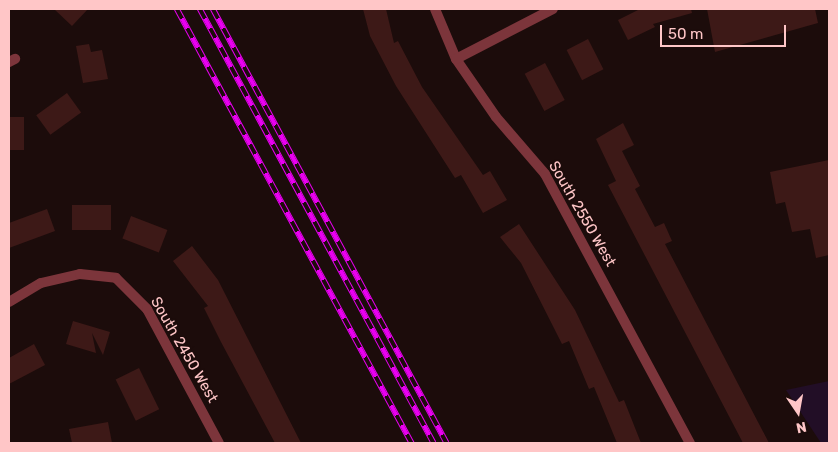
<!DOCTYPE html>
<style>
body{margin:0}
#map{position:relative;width:838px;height:452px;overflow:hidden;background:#1c0c0b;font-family:Rubik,sans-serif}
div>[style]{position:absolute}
.green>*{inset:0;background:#220e26}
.building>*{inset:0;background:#3d1917;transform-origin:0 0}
.street>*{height:10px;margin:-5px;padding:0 5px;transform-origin:5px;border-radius:5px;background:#7c353b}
.rail>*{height:5.5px;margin-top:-2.75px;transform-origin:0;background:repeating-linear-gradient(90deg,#1c0c0b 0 11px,#e900f1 0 22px);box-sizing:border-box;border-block:1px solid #e900f1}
span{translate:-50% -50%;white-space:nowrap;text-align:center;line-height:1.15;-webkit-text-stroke:4px #1c0c0b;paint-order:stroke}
.street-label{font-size:15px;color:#ffc6c7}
.frame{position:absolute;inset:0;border:10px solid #ffc6c7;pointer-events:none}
.north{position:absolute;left:773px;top:387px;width:50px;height:50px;-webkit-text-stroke:4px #1c0c0b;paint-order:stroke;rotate:168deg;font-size:14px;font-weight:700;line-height:20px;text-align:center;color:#ffc6c7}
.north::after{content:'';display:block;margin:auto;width:18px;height:22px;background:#ffc6c7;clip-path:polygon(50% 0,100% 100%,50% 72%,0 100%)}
.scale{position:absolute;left:660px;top:25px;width:126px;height:22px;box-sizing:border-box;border:2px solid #ffc6c7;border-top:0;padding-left:6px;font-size:15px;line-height:18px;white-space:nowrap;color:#ffc6c7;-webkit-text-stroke:4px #1c0c0b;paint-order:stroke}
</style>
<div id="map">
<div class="green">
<div style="clip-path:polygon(829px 381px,829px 443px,821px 443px,786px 390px)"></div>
</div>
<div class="building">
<div style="clip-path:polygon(54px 9px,88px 9px,72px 26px)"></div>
<div style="clip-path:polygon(363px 9px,386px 9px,394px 43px,398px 41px,422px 87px,483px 175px,490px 171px,507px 200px,483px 213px,461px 175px,455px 178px,396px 86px,370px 36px)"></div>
<div style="clip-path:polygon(640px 9px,691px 9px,692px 13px,653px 24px,655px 27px,628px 40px,618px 20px)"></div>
<div style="clip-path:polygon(707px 9px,815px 9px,818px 23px,715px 52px)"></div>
<div style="left:588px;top:39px;width:34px;height:24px;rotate:63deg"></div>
<div style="clip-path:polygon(89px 44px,91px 52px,102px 50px,108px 79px,83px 83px,76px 46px)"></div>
<div style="left:545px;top:63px;width:42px;height:23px;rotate:62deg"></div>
<div style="left:67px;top:93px;width:24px;height:38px;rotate:54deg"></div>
<div style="left:9px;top:117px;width:15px;height:33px"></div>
<div style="clip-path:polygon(623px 123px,634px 145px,622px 151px,640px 186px,635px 189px,655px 227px,664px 223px,672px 241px,665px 244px,769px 443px,743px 443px,608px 185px,616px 181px,596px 139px)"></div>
<div style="clip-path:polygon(829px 160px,829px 255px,816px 258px,810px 229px,792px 232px,785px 202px,776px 204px,770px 172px)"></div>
<div style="left:72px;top:205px;width:39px;height:25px"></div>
<div style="clip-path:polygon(47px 209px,55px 231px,9px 248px,9px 223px)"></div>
<div style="left:131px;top:216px;width:39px;height:24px;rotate:21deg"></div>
<div style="clip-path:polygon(519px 224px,575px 310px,619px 402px,624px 400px,641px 443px,617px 443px,594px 387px,589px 389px,569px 341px,562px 344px,521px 263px,500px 237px)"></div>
<div style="clip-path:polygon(192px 246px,218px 280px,301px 443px,275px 443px,221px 342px,204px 308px,208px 306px,173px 261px)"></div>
<div style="clip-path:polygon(73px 321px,110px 332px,103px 355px,92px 333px,96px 353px,66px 344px)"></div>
<div style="clip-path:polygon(34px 344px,45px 365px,9px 384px,9px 358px)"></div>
<div style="left:139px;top:368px;width:46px;height:26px;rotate:64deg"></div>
<div style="clip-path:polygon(108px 422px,112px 443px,72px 443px,69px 429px)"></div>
</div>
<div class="street">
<div style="left:435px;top:9px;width:54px;rotate:67.2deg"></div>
<div style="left:456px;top:59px;width:70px;rotate:55.4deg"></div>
<div style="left:496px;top:117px;width:75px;rotate:49.3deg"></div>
<div style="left:545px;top:174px;width:306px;rotate:61.7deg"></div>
<div style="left:456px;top:59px;width:109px;rotate:-27.3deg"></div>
<div style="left:9px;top:62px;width:7px;rotate:-27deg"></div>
<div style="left:9px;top:302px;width:37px;rotate:-31deg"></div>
<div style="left:41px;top:283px;width:40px;rotate:-13deg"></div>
<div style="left:80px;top:274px;width:36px;rotate:6deg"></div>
<div style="left:116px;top:278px;width:44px;rotate:45deg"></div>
<div style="left:147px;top:309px;width:152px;rotate:61.8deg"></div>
</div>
<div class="rail">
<div style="left:177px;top:9px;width:494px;rotate:61.6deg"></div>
<div style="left:200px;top:9px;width:493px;rotate:61.7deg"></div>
<div style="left:213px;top:9px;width:493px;rotate:61.7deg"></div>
</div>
<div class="street-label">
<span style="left:582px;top:214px;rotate:60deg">South 2550 West</span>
<span style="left:184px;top:350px;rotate:60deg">South 2450 West</span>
</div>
<div class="frame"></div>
<div class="north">N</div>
<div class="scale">50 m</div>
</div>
